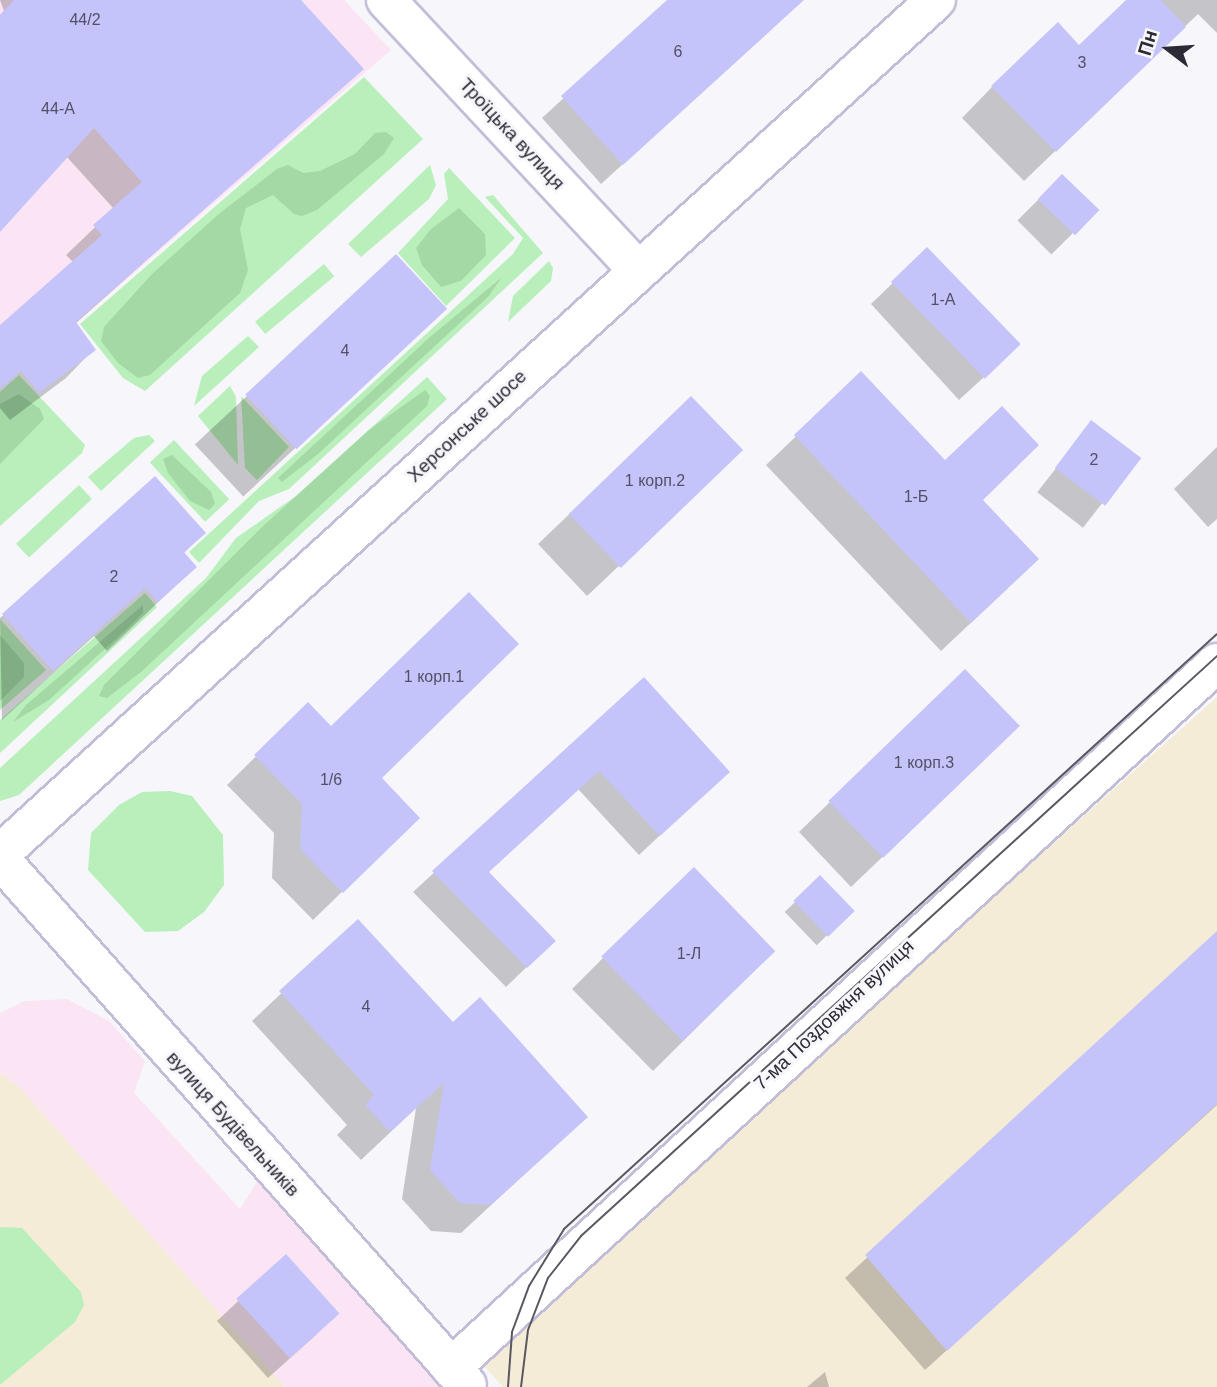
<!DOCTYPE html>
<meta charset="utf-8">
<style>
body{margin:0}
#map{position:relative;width:1217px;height:1387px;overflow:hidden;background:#f7f6fb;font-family:Helvetica,sans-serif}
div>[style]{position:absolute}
.commercial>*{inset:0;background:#fbe5f4}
.industrial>*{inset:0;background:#f4ecd7}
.green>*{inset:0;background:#b9efbb;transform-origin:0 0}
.forest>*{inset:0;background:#a2d9a4}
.shadow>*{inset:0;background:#0003;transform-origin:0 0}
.building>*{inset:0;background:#c5c4fa;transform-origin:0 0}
.roads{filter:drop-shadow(2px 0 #c2bed8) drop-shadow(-2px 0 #c2bed8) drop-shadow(0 2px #c2bed8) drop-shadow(0 -2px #c2bed8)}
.minor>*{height:38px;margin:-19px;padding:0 19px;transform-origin:19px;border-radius:19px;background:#fff}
.major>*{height:38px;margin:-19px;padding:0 19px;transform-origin:19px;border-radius:19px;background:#fff}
.tram>*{height:2px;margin:-1px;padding:0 1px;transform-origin:1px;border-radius:1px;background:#595760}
span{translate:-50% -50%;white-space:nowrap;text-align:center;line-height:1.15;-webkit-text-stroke:6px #f7f6fb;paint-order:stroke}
.number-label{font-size:16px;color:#525066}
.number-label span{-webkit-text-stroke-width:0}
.street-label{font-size:19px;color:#2c2a34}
.north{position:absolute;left:1133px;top:14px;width:70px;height:70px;-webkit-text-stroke:5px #f7f6fb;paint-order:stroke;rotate:287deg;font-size:19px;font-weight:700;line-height:28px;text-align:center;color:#2c2a34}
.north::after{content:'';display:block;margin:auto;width:24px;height:32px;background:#2c2a34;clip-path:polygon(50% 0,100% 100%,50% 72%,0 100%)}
</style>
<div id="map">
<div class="commercial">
<div style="clip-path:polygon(0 0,344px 0,391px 50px,0 389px)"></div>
<div style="clip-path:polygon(67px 999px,109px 1021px,145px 1061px,134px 1093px,240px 1209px,258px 1180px,446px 1387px,285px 1387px,19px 1087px,0 1073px,0 1013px,25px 1001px)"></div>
</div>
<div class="industrial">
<div style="clip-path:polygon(1217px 697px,1217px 1387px,503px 1387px,477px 1358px)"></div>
<div style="clip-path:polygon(0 1073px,19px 1087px,285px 1387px,0 1387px)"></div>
</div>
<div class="green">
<div style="clip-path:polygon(364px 77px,423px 139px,145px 391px,123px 378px,80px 324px)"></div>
<div style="clip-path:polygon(430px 165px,436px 185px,429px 199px,361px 257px,348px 244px)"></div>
<div style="clip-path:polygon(449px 168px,515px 238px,446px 306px,398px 253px,448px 199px,444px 174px)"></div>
<div style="clip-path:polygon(493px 195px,543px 253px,289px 489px,259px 501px,199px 563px,189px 552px,513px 254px,523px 238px,485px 197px)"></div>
<div style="clip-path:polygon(549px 261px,553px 268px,551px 281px,508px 322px,513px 296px)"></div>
<div style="left:324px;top:264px;width:16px;height:90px;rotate:50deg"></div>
<div style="clip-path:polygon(248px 336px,259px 347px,194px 406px,202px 376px)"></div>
<div style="clip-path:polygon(19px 375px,85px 445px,82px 453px,0 526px,0 392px)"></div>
<div style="clip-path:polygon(427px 377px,447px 399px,19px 795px,0 801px,0 768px,206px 578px,236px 538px,296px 496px)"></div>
<div style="clip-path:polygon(230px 386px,236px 397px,238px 465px,198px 416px)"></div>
<div style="clip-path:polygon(241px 396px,289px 447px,257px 480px,245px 468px)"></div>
<div style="clip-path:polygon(149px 435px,155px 441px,101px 491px,88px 477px,134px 438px)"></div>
<div style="left:174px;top:440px;width:81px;height:33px;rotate:47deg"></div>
<div style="left:79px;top:485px;width:19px;height:86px;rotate:47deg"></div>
<div style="clip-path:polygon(145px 593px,157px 607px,0 753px,0 720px)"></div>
<div style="clip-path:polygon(0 619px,46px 670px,0 710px)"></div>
<div style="clip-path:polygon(170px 791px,192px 796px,223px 835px,224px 885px,204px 912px,178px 931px,145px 932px,88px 870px,91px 833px,119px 805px,142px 792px)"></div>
<div style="clip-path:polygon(0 1227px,22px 1228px,81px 1292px,84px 1305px,75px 1322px,0 1385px)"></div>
</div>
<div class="forest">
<div style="clip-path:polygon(386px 132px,394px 138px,384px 154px,317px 210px,302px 216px,294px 214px,273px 195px,246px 208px,240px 229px,248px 270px,240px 293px,150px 375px,138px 378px,118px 363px,101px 341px,104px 327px,152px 274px,220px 213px,277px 169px,288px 165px,303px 173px,320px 171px,355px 154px,375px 133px)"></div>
<div style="clip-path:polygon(459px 208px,485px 234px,486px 255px,461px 281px,441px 287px,422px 265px,416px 248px,431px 229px)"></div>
<div style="clip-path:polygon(501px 278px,489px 296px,318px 454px,282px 482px,278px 478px,430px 337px)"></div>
<div style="clip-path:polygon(425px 390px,430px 396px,427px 406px,141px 672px,107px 698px,99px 696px,104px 685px,261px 528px,369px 430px)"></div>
<div style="clip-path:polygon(19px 394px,40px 409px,44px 419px,0 464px,0 404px)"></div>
<div style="clip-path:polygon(172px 455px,211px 492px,215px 504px,209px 510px,190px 501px,168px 473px,163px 459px)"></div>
<div style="clip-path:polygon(143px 605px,143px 613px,130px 626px,49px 700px,13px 722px,26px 705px)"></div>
<div style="clip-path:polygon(0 635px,24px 663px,24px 677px,0 701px)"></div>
</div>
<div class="shadow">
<div style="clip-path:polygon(0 0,298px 0,361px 69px,75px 324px,94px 349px,66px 378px,10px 420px,0 408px,0 327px,73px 262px,66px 255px,114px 209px,66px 156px,0 229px,0 15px,4px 11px)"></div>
<div style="clip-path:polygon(670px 0,786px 0,772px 29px,601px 184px,542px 118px)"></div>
<div style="clip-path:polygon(1128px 0,1217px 0,1217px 33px,1198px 14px,1024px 181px,962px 118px,992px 87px,1079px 47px)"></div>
<div style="left:1062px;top:176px;width:48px;height:63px;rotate:45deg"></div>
<div style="clip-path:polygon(927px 250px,997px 365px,959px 400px,871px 304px)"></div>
<div style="left:396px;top:257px;width:71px;height:275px;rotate:47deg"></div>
<div style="clip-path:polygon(861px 374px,981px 500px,1008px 588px,941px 651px,766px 465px)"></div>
<div style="clip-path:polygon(691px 398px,710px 480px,587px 596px,538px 544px)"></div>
<div style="left:1092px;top:422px;width:58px;height:89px;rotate:38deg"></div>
<div style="clip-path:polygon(1217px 447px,1217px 519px,1208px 527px,1174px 489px)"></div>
<div style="clip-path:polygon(155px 478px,204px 533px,183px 554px,195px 567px,107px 651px,94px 636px,2px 720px,0 618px)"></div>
<div style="clip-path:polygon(965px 671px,987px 757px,851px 887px,799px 832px)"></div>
<div style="clip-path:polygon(644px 679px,707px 791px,639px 855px,578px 789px,487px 873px,534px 960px,506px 987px,413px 892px)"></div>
<div style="clip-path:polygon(308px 705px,418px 818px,313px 920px,272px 878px,274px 833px,227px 785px)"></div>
<div style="left:820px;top:878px;width:46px;height:49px;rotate:46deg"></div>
<div style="clip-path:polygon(358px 921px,556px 1145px,461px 1233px,431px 1231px,402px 1199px,416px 1108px,361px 1160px,337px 1135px,347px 1125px,252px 1021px)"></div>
<div style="clip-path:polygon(1217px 935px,1217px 1105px,925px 1370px,845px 1278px)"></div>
<div style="clip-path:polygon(774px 951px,653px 1071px,572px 989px,603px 958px)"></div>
<div style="clip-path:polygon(286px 1256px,317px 1334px,268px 1378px,217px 1321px)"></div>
<div style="clip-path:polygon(825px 1372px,829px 1387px,807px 1387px)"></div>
</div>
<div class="building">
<div style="clip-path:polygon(14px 0,301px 0,364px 69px,76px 322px,96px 350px,39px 393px,21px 371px,0 389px,0 325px,102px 235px,93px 225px,142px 182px,94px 128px,0 232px,0 15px)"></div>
<div style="clip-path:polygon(667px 0,804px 0,623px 165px,561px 96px)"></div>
<div style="clip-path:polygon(1126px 0,1161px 0,1186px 27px,1056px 152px,991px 86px,1058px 22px,1079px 45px)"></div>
<div style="left:1062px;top:174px;width:52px;height:35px;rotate:44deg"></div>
<div style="left:927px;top:247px;width:135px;height:50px;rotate:46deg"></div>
<div style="left:396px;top:254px;width:75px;height:206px;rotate:47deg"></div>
<div style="clip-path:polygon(861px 371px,945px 460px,1002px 406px,1039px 445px,983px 500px,1039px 559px,971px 623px,794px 435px)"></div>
<div style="left:691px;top:396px;width:75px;height:170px;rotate:46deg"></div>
<div style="left:1091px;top:420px;width:63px;height:60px;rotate:37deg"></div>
<div style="clip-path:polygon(155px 476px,206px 533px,184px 552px,197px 567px,158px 602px,145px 588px,53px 671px,2px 614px)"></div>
<div style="clip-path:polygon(469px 592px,519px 644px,382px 778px,420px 818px,343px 893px,300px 849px,302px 804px,254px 755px,308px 702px,331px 726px)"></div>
<div style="left:965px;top:669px;width:79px;height:190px;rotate:46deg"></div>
<div style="clip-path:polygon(644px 677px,730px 772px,660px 836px,599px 771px,489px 872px,556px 941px,527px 968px,432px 871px)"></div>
<div style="left:694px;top:867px;width:117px;height:129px;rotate:46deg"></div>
<div style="left:820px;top:875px;width:50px;height:37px;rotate:46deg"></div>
<div style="clip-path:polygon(358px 919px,453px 1022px,480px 997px,588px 1117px,491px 1205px,460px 1203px,430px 1170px,444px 1083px,390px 1132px,365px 1105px,374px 1095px,279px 991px)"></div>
<div style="clip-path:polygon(1217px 931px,1217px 1104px,947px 1351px,865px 1255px)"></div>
<div style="left:286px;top:1254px;width:80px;height:67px;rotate:48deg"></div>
</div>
<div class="roads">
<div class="minor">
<div style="left:386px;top:0;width:368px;rotate:47deg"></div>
<div style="left:0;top:859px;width:703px;rotate:48.4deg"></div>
<div style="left:451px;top:1368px;width:1041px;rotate:-42.63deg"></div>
</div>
<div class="major">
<div style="left:0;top:854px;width:1267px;rotate:-42.38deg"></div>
</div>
</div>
<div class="tram">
<div style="left:508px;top:1387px;width:55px;rotate:-85.8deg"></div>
<div style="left:512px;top:1332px;width:49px;rotate:-69.7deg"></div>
<div style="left:529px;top:1286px;width:67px;rotate:-58.4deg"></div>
<div style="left:564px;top:1229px;width:883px;rotate:-42.34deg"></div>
<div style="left:521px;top:1387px;width:57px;rotate:-83deg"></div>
<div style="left:528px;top:1330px;width:56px;rotate:-69deg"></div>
<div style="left:548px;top:1278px;width:53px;rotate:-51.8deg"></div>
<div style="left:581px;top:1236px;width:861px;rotate:-42.36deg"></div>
</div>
<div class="number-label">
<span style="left:85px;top:20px">44/2</span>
<span style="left:678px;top:52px">6</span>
<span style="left:1082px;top:63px">3</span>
<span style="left:58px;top:109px">44-А</span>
<span style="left:943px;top:300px">1-А</span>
<span style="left:345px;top:351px">4</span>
<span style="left:1094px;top:460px">2</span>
<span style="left:655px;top:481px">1 корп.2</span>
<span style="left:916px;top:497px">1-Б</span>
<span style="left:114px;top:577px">2</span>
<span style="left:434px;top:677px">1 корп.1</span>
<span style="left:924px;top:763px">1 корп.3</span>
<span style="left:331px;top:780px">1/6</span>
<span style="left:689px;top:954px">1-Л</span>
<span style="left:366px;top:1007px">4</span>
</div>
<div class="street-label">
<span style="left:512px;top:134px;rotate:47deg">Троїцька вулиця</span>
<span style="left:467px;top:426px;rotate:-43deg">Херсонське шосе</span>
<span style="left:834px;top:1015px;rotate:-43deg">7-ма Поздовжня вулиця</span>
<span style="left:233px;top:1124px;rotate:48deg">вулиця Будівельників</span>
</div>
<div class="north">Пн</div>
</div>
